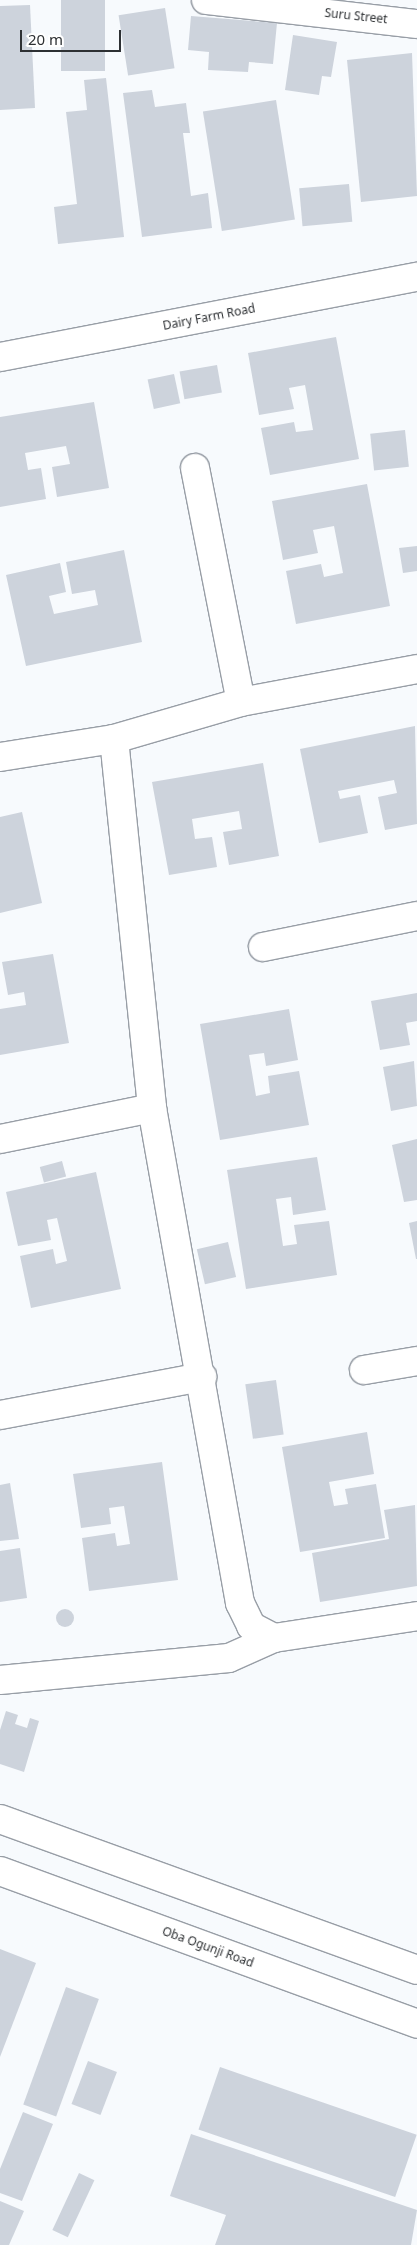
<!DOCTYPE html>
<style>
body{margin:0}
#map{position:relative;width:417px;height:2245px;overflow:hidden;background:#f7fafd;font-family:"Noto Sans",sans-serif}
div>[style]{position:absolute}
.building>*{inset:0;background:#cdd3dc;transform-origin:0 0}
.round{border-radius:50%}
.roads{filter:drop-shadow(1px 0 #989ea6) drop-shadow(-1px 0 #989ea6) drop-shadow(0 1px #989ea6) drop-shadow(0 -1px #989ea6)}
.street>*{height:28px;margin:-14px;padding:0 14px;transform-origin:14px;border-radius:14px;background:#fff}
.secondary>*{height:28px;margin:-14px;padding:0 14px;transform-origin:14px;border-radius:14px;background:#fff}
span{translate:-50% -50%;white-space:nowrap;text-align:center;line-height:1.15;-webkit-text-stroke:5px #fff;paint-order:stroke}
.street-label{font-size:12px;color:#2d3033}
.scale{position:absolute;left:20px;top:30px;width:101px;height:22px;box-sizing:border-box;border:2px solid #2d3033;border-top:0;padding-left:6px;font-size:15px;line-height:18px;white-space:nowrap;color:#2d3033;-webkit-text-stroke:4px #fff;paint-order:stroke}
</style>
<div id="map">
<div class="building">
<div style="left:61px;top:0;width:44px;height:71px"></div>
<div style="clip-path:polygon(30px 5px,35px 108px,0 110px,0 6px)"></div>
<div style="left:165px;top:8px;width:61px;height:47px;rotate:81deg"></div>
<div style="clip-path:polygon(191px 16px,277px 23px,273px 64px,249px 62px,248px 72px,208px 70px,209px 52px,188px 50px)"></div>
<div style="clip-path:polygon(293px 35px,337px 42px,331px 77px,322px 76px,319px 95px,285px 90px)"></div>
<div style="clip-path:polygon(412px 53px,417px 196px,361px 202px,347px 60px)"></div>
<div style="clip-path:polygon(106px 78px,124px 237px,58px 244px,54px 207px,77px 204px,66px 112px,87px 110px,84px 80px)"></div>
<div style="clip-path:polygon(152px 90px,155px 107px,186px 103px,190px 133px,183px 133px,191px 196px,208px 193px,212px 228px,142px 237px,123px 93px)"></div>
<div style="left:276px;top:100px;width:121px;height:74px;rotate:81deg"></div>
<div style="left:349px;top:184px;width:38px;height:50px;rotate:85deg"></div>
<div style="clip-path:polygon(336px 337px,359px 459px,270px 475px,261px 428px,294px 422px,296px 432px,313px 430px,305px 385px,289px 388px,294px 409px,259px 415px,248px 353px)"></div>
<div style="left:217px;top:365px;width:28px;height:38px;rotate:80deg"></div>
<div style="left:174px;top:374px;width:30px;height:27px;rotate:78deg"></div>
<div style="clip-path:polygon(94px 402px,109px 488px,57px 497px,52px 467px,70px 464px,66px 446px,25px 453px,28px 470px,41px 468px,46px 499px,0 507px,0 417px)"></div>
<div style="left:405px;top:430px;width:37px;height:35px;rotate:84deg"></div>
<div style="clip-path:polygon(367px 484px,390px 606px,296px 624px,286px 571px,321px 564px,324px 577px,343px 573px,334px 526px,313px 530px,318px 553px,283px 560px,272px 501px)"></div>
<div style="clip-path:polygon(417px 546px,417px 571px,403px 573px,399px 548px)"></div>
<div style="clip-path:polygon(124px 550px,142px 642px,26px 666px,6px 575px,60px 563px,66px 592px,49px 596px,54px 614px,98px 605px,95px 590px,72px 594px,66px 562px)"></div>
<div style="clip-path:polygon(415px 726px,417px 824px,385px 830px,378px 797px,397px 793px,394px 780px,338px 791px,340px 799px,360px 795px,368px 833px,319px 843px,300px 749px)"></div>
<div style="clip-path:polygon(263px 763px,279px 856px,229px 865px,223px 832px,242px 829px,239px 811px,192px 819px,195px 839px,212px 837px,217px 867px,169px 875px,152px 782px)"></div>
<div style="clip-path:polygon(22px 812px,42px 903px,0 913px,0 817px)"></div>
<div style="clip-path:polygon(53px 954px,69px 1043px,0 1055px,0 1009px,26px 1005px,24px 992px,8px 995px,2px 962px)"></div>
<div style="clip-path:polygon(417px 993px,417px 1021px,406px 1023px,410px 1045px,380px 1050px,371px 1001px)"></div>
<div style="clip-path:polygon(289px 1009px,298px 1060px,266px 1066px,264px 1053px,249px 1055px,256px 1096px,270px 1093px,268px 1076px,299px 1071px,309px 1125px,220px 1140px,200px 1024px)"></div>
<div style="clip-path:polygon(414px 1061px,417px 1106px,391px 1111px,383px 1067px)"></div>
<div style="clip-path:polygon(417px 1139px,417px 1200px,404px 1202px,392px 1145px)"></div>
<div style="clip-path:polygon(317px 1157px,326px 1210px,293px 1215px,291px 1197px,276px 1199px,283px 1246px,297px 1244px,294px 1225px,329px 1221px,337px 1275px,246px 1289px,227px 1170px)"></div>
<div style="left:62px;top:1161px;width:16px;height:23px;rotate:75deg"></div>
<div style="clip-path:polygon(96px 1172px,121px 1289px,31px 1308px,20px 1256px,53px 1249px,56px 1264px,67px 1261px,57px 1218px,47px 1220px,51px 1240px,18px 1246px,6px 1192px)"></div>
<div style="clip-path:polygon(417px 1221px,417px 1259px,416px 1259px,409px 1223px)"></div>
<div style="left:228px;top:1242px;width:36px;height:32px;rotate:77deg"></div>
<div style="left:276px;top:1380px;width:55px;height:31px;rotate:82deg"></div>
<div style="clip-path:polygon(367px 1432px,374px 1474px,329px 1482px,334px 1506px,348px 1504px,345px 1489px,376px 1484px,385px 1538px,300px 1552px,282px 1447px)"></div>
<div style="clip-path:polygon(162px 1462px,178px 1580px,89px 1591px,82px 1538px,115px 1533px,117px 1546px,130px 1544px,124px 1506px,109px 1508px,111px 1524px,81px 1528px,73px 1474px)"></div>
<div style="clip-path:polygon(10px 1483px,19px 1539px,0 1541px,0 1485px)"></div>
<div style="clip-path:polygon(415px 1505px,417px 1586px,320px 1602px,312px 1553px,389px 1539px,384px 1510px)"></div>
<div style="clip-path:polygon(20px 1548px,27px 1598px,0 1602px,0 1551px)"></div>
<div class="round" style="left:56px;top:1609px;width:18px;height:18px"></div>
<div style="clip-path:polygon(6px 1711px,18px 1715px,15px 1724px,27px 1728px,30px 1718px,39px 1721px,24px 1772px,0 1764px,0 1730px)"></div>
<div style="clip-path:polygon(0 1949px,36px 1963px,0 2057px)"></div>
<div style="left:66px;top:1987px;width:35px;height:125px;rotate:20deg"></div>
<div style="left:88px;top:2061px;width:31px;height:46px;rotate:21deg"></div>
<div style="left:220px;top:2067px;width:208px;height:66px;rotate:19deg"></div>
<div style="clip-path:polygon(23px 2112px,53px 2124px,22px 2201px,0 2193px,0 2169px)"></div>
<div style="clip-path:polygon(191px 2134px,417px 2210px,411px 2245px,215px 2245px,226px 2215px,170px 2196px)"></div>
<div style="left:79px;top:2173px;width:17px;height:63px;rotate:25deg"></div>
<div style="clip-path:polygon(0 2201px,24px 2211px,9px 2245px,0 2245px)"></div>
</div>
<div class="roads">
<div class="street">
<div style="left:206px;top:0;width:212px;rotate:6.5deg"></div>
<div style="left:195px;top:468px;width:238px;rotate:78.9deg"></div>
<div style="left:114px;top:739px;width:371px;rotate:84.1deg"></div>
<div style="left:152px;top:1108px;width:503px;rotate:79.92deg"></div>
<div style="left:240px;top:1603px;width:25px;rotate:64deg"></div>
<div style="left:251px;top:1626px;width:26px;rotate:28deg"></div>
<div style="left:274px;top:1638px;width:145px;rotate:-8.7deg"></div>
<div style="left:0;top:757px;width:115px;rotate:-9deg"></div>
<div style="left:114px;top:739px;width:132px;rotate:-16.2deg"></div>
<div style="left:241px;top:702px;width:179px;rotate:-10.6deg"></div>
<div style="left:263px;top:947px;width:157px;rotate:-11.4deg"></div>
<div style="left:0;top:1139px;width:155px;rotate:-11.5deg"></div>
<div style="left:364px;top:1370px;width:54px;rotate:-9.6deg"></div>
<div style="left:0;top:1415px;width:206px;rotate:-10.7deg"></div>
<div style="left:0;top:1680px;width:230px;rotate:-5.5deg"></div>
<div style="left:229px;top:1658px;width:49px;rotate:-24deg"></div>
</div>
<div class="secondary">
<div style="left:0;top:357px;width:425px;rotate:-10.9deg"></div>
<div style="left:0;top:1819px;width:443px;rotate:19.9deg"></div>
<div style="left:0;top:1871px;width:444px;rotate:20.1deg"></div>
</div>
</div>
<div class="street-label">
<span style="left:356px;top:16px;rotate:6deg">Suru Street</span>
<span style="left:209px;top:317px;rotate:-11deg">Dairy Farm Road</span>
<span style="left:208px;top:1947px;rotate:20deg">Oba Ogunji Road</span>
</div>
<div class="scale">20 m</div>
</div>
